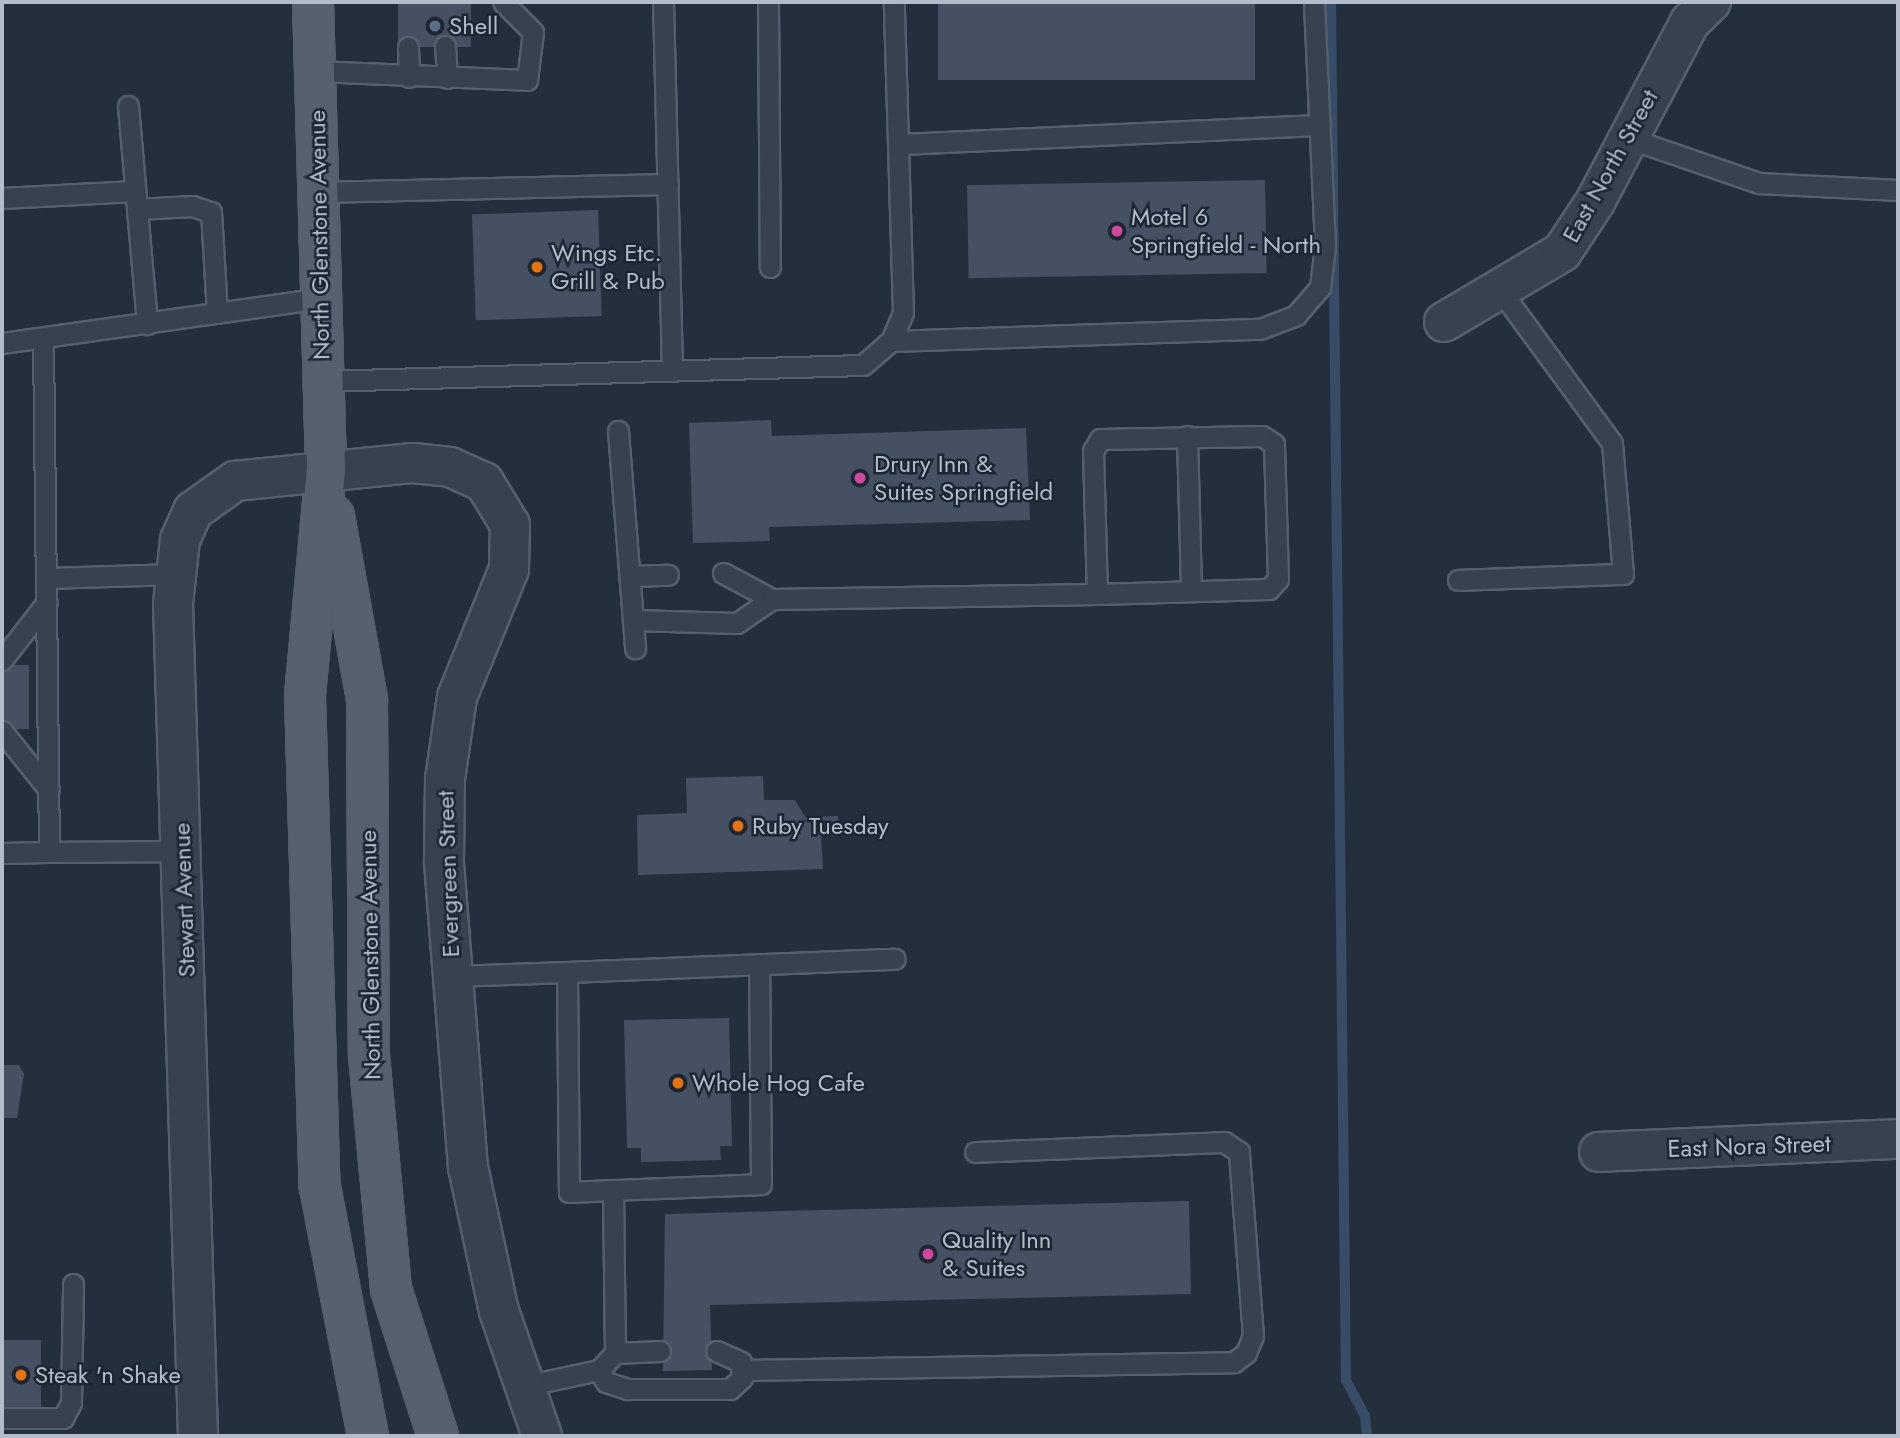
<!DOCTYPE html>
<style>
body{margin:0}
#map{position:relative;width:1900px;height:1438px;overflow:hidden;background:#242f3e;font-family:Jost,sans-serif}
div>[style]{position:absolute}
.stream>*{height:10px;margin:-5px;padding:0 5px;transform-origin:5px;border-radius:5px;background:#394c67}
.building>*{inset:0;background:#455162;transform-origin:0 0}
.roads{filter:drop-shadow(2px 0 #565f6c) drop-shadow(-2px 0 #565f6c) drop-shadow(0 2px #565f6c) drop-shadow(0 -2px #565f6c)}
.lane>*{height:19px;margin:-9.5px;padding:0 9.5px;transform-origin:9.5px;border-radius:9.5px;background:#38414e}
.street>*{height:38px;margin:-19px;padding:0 19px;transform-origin:19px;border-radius:19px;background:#38414e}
.primary>*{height:38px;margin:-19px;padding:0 19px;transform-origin:19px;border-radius:19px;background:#56606e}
.dots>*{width:19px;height:19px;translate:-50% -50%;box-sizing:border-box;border:4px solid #1d2633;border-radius:50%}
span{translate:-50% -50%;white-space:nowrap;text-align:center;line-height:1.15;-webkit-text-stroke:5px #1d2633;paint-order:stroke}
.poi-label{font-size:24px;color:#b4bcc9}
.left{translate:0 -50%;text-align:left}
.street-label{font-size:24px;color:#b4bcc9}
.frame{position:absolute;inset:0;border:4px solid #b4bcc9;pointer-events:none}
</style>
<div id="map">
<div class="stream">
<div style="left:1331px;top:2px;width:1378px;rotate:89.38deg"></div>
<div style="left:1346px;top:1380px;width:41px;rotate:62.2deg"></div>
<div style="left:1365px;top:1416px;width:20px;rotate:84deg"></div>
</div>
<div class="building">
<div style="left:398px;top:2px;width:73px;height:45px"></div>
<div style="left:938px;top:2px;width:317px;height:78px"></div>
<div style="left:1265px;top:180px;width:93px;height:298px;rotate:89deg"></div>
<div style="left:598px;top:210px;width:106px;height:126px;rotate:88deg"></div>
<div style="clip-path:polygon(771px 420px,772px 436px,1026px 428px,1030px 520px,769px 527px,770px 541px,693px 543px,689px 423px)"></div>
<div style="left:2px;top:665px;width:27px;height:64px"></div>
<div style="clip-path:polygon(763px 776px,764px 800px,795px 800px,805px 817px,838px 816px,839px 836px,821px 836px,823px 869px,638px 875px,637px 815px,687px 813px,686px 778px)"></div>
<div style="clip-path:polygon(729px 1018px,732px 1146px,720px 1146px,721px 1160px,641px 1162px,641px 1148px,627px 1148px,624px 1020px)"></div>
<div style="clip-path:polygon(2px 1065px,19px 1065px,24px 1074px,17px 1118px,2px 1118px)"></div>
<div style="clip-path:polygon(1189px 1201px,1191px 1294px,710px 1305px,712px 1370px,663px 1371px,665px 1214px)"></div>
<div style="left:2px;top:1340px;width:39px;height:69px"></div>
</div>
<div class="roads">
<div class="lane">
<div style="left:663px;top:2px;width:368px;rotate:88.6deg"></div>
<div style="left:768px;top:2px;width:265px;rotate:89.6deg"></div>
<div style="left:445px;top:46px;width:32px;rotate:86deg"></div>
<div style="left:408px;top:47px;width:30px;rotate:88deg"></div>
<div style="left:315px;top:71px;width:212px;rotate:2.4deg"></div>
<div style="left:527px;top:80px;width:48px;rotate:-82.9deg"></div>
<div style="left:533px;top:32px;width:42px;rotate:-135deg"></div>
<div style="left:128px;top:106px;width:219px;rotate:85deg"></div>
<div style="left:1628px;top:138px;width:139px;rotate:19deg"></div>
<div style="left:1759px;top:183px;width:139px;rotate:2.9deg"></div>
<div style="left:899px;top:144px;width:421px;rotate:-2.6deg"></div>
<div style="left:318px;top:192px;width:350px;rotate:-1.3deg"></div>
<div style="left:2px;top:198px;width:133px;rotate:-3deg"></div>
<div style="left:137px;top:209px;width:55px;rotate:-3.1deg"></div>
<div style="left:192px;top:206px;width:20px;rotate:18deg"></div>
<div style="left:211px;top:212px;width:101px;rotate:86.6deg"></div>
<div style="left:43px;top:339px;width:513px;rotate:89.33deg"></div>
<div style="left:49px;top:852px;width:133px;rotate:-0.4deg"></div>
<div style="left:891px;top:341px;width:369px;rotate:-1.9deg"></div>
<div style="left:1260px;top:329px;width:39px;rotate:-21deg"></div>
<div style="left:1296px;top:315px;width:37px;rotate:-49deg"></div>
<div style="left:1320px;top:287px;width:41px;rotate:-83deg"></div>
<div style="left:1325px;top:246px;width:244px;rotate:-92.6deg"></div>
<div style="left:2px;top:343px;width:322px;rotate:-8deg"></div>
<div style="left:323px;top:381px;width:540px;rotate:-1.7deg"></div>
<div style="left:863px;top:365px;width:37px;rotate:-41deg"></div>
<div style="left:891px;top:341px;width:30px;rotate:-67deg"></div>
<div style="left:903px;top:313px;width:311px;rotate:-91.7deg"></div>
<div style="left:618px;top:431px;width:218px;rotate:85.5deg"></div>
<div style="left:1187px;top:436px;width:155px;rotate:88.5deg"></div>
<div style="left:723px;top:573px;width:55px;rotate:28deg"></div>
<div style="left:630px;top:576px;width:38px;rotate:-2deg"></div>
<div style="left:47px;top:578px;width:128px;rotate:-1.8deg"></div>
<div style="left:1458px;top:580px;width:165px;rotate:-2.1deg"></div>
<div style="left:1623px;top:574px;width:131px;rotate:-94.8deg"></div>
<div style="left:1612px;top:443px;width:190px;rotate:-126.2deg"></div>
<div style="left:633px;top:620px;width:104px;rotate:1.7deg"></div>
<div style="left:737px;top:623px;width:42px;rotate:-34.4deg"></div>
<div style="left:772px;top:599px;width:325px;rotate:-0.9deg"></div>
<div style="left:1097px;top:594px;width:172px;rotate:-1.7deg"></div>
<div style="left:1269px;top:589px;width:13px;rotate:-48deg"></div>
<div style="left:1278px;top:579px;width:135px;rotate:-91.7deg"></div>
<div style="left:1274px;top:444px;width:14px;rotate:-146deg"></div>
<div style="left:1262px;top:436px;width:162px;rotate:178.9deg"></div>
<div style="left:1100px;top:439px;width:14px;rotate:120deg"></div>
<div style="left:1093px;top:451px;width:143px;rotate:88.4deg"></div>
<div style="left:2px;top:660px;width:73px;rotate:-52.2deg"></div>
<div style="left:2px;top:731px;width:75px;rotate:51.5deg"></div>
<div style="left:2px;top:853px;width:47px;rotate:-1.2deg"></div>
<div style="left:567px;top:972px;width:328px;rotate:-2.3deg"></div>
<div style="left:452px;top:976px;width:115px;rotate:-2deg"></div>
<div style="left:567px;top:972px;width:220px;rotate:89.5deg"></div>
<div style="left:569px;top:1192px;width:44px;rotate:-2.6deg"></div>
<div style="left:613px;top:1190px;width:163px;rotate:89.3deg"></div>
<div style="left:615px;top:1353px;width:23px;rotate:133deg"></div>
<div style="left:599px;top:1370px;width:77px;rotate:168deg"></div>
<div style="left:613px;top:1190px;width:148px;rotate:-2.3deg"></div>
<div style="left:761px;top:1184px;width:220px;rotate:-90.5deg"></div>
<div style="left:615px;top:1353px;width:45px;rotate:-2.5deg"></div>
<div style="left:599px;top:1370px;width:14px;rotate:60deg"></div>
<div style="left:606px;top:1382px;width:23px;rotate:18deg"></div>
<div style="left:628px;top:1389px;width:102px"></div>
<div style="left:730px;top:1389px;width:16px;rotate:-43deg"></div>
<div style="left:742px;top:1378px;width:16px;rotate:-94deg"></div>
<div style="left:741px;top:1362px;width:27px;rotate:-156deg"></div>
<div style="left:742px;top:1370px;width:492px;rotate:-0.9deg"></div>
<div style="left:1234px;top:1362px;width:15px;rotate:-37deg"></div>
<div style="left:1246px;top:1353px;width:18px;rotate:-68deg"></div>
<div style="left:1253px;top:1336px;width:185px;rotate:-94.4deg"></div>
<div style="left:1239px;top:1152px;width:18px;rotate:-146deg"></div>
<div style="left:1224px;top:1142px;width:249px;rotate:177.7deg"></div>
<div style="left:2px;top:1418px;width:61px"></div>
<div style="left:63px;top:1418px;width:17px;rotate:-62deg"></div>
<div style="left:71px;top:1403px;width:119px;rotate:-89deg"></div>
</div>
<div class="street">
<div style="left:1444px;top:322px;width:137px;rotate:-30.7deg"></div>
<div style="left:1562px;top:252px;width:60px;rotate:-56.6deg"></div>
<div style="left:1595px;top:202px;width:204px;rotate:-62.2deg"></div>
<div style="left:1690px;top:22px;width:29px;rotate:-44deg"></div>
<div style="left:1599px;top:1152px;width:299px;rotate:-2.5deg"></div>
<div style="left:198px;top:1436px;width:832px;rotate:-91.72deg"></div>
<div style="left:173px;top:604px;width:64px;rotate:-83.8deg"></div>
<div style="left:180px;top:540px;width:32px;rotate:-66deg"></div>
<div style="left:193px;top:511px;width:52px;rotate:-35.5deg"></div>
<div style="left:235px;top:481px;width:179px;rotate:-5.8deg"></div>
<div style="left:413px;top:463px;width:37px;rotate:6deg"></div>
<div style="left:450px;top:467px;width:37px;rotate:24deg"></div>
<div style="left:484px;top:482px;width:50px;rotate:58.8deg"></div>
<div style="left:510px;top:525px;width:44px;rotate:91.3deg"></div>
<div style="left:509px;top:569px;width:138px;rotate:112.1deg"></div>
<div style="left:457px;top:697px;width:83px;rotate:98.3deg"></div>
<div style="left:445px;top:779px;width:84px;rotate:90.7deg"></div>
<div style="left:444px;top:863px;width:305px;rotate:85.5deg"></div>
<div style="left:468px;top:1167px;width:147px;rotate:77.9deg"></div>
<div style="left:499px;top:1311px;width:132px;rotate:71deg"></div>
</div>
<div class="primary">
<div style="left:313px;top:2px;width:467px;rotate:88.4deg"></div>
<div style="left:326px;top:469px;width:228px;rotate:95.3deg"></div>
<div style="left:305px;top:696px;width:491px;rotate:88.3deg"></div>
<div style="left:320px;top:1187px;width:254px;rotate:79.1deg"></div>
<div style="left:334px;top:516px;width:187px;rotate:79.8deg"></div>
<div style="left:367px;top:700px;width:356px;rotate:89.7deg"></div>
<div style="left:369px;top:1056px;width:234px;rotate:84.6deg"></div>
<div style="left:391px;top:1289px;width:154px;rotate:72.3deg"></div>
</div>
</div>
<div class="dots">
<div style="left:435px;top:26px;background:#5c6f8a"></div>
<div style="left:1117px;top:231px;background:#d1479c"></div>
<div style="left:537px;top:267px;background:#e8710a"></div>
<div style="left:860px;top:478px;background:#d1479c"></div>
<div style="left:738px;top:826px;background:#e8710a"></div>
<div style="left:678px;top:1083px;background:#e8710a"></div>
<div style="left:928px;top:1254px;background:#d1479c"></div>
<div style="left:21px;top:1375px;background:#e8710a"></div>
</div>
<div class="poi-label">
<span class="left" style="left:449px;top:26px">Shell</span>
<span class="left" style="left:1131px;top:231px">Motel 6<br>Springfield - North</span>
<span class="left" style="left:551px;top:267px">Wings Etc.<br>Grill &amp; Pub</span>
<span class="left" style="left:874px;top:478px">Drury Inn &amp;<br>Suites Springfield</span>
<span class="left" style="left:752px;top:826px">Ruby Tuesday</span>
<span class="left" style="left:692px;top:1083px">Whole Hog Cafe</span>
<span class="left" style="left:942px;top:1254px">Quality Inn<br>&amp; Suites</span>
<span class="left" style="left:35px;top:1375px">Steak 'n Shake</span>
</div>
<div class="street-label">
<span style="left:1610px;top:166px;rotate:-61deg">East North Street</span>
<span style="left:319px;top:235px;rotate:-91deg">North Glenstone Avenue</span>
<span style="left:448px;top:874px;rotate:-92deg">Evergreen Street</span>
<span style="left:184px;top:900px;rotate:-92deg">Stewart Avenue</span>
<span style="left:370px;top:955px;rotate:-91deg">North Glenstone Avenue</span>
<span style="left:1749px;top:1146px;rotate:-2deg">East Nora Street</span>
</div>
<div class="frame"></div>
</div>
